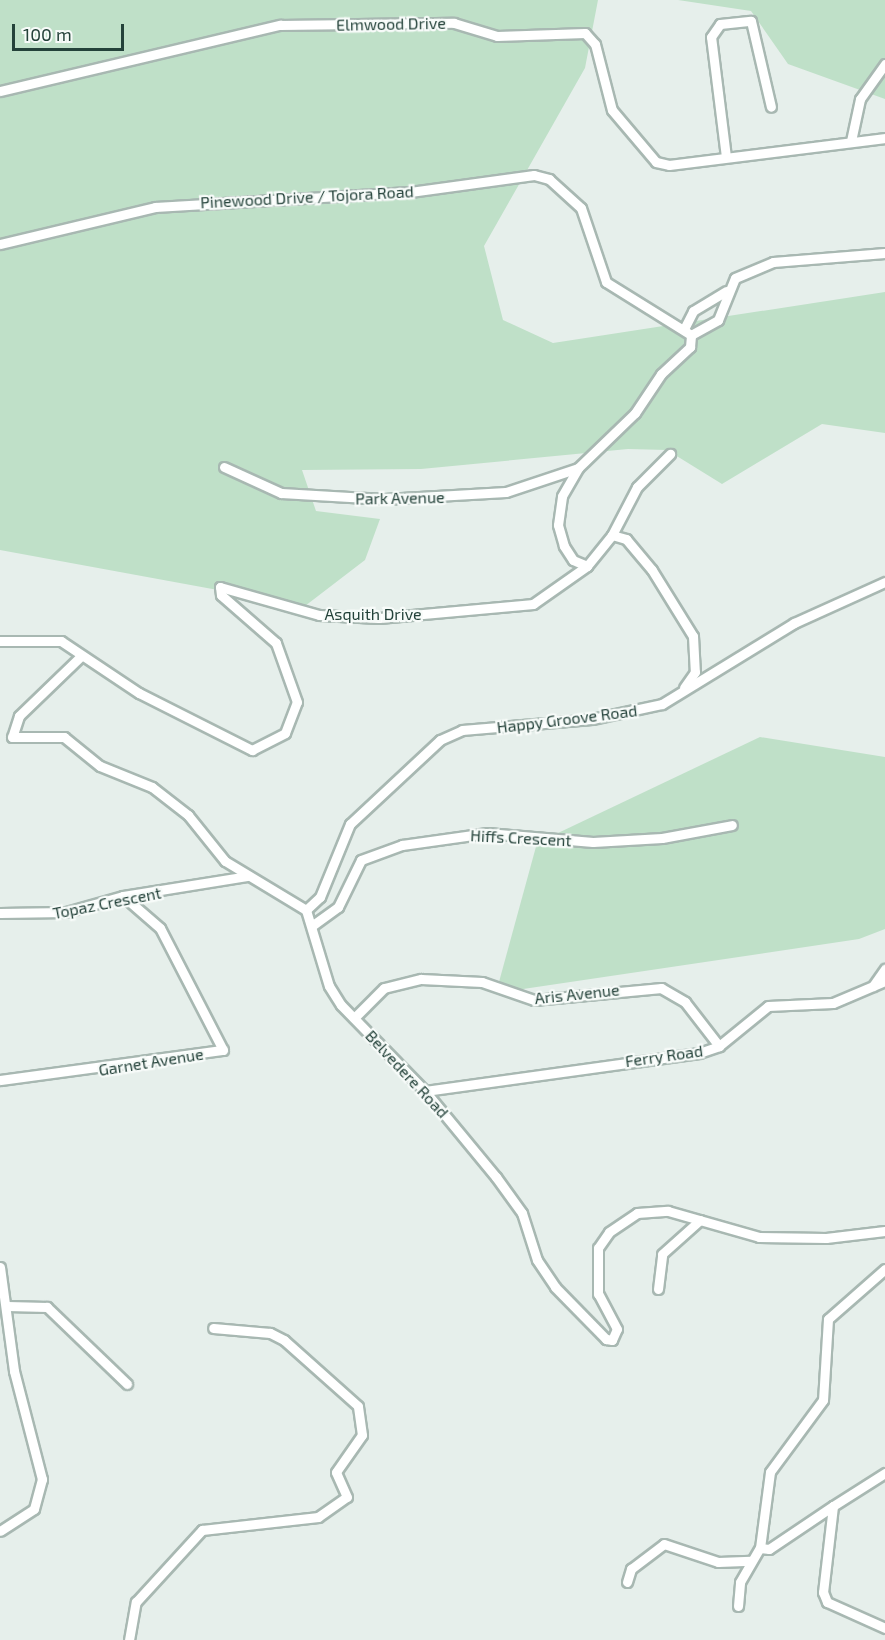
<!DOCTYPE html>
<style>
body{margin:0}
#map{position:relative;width:885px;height:1640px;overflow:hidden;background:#e6efeb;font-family:"Exo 2",sans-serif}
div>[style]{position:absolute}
.green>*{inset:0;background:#bfe0c8}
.roads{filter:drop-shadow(2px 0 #a8b8b2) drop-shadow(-2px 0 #a8b8b2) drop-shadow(0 2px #a8b8b2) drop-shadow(0 -2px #a8b8b2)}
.minor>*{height:9px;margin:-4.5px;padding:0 4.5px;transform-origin:4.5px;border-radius:4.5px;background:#fff}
span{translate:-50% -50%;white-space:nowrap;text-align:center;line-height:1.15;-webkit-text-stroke:4.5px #f7fbf9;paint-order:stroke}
.street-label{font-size:16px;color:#24423a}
.scale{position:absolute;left:12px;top:24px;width:112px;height:27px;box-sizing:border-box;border:3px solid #24423a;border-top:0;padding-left:8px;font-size:18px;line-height:21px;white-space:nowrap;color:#24423a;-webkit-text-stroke:4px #f7fbf9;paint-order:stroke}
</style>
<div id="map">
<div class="green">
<div style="clip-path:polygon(0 0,598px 0,585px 68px,484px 246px,503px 320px,553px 343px,885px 292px,885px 433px,822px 424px,722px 484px,667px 450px,628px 449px,421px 469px,302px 470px,316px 511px,380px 519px,365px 560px,305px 606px,0 550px)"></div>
<div style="clip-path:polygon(678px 0,885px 0,885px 99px,788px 64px,751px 11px)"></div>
<div style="clip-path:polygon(760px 737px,885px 757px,885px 929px,859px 939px,496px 993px,537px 843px)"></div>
</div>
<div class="roads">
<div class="minor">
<div style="left:0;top:91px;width:288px;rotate:-13.3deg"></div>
<div style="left:280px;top:25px;width:174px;rotate:-0.7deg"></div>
<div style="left:454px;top:23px;width:45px;rotate:16.8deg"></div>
<div style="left:497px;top:36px;width:88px;rotate:-2deg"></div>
<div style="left:585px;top:33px;width:15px;rotate:48deg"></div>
<div style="left:595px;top:44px;width:68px;rotate:75.6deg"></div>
<div style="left:612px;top:110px;width:68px;rotate:49.8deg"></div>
<div style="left:656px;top:162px;width:13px;rotate:13deg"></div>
<div style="left:669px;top:165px;width:218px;rotate:-7.1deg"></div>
<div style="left:851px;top:141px;width:43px;rotate:-77.9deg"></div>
<div style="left:860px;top:99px;width:43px;rotate:-54.5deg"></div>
<div style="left:726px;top:157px;width:121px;rotate:-97.1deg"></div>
<div style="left:711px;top:37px;width:16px;rotate:-55deg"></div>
<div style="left:720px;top:24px;width:31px;rotate:-6deg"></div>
<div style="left:751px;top:21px;width:88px;rotate:76.9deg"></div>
<div style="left:0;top:244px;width:159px;rotate:-13.4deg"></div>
<div style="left:155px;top:207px;width:255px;rotate:-3.4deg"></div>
<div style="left:410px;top:192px;width:125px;rotate:-7.8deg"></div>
<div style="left:534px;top:175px;width:16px;rotate:15deg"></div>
<div style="left:549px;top:179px;width:43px;rotate:42.2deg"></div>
<div style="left:581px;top:208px;width:78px;rotate:71.3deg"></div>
<div style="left:606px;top:282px;width:100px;rotate:31.9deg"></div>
<div style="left:685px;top:327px;width:18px;rotate:-63deg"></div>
<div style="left:693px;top:311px;width:39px;rotate:-31deg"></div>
<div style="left:224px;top:467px;width:63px;rotate:24.5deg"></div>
<div style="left:281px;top:493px;width:103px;rotate:3.3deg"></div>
<div style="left:384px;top:499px;width:122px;rotate:-3.3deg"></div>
<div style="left:506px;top:492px;width:76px;rotate:-18.4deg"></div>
<div style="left:612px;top:535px;width:15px;rotate:16deg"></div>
<div style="left:626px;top:539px;width:40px;rotate:50deg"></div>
<div style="left:652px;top:570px;width:78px;rotate:58.2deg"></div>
<div style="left:693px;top:636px;width:36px;rotate:87deg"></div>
<div style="left:695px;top:672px;width:19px;rotate:125deg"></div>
<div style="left:587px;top:566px;width:15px;rotate:-157deg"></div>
<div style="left:573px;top:560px;width:17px;rotate:-123deg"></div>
<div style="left:564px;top:546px;width:22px;rotate:-106deg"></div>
<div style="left:558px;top:525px;width:29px;rotate:-82deg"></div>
<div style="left:562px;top:496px;width:32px;rotate:-60deg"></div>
<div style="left:578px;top:468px;width:79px;rotate:-44deg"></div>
<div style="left:635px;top:413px;width:47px;rotate:-56.3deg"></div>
<div style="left:661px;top:374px;width:40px;rotate:-43deg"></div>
<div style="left:690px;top:347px;width:12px;rotate:-85deg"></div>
<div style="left:691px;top:335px;width:31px;rotate:-29deg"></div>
<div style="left:718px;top:320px;width:45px;rotate:-68deg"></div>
<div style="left:735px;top:278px;width:41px;rotate:-22.8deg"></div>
<div style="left:773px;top:262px;width:112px;rotate:-4.6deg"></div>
<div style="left:0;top:641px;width:61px"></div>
<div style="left:61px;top:641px;width:94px;rotate:33.7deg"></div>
<div style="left:139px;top:693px;width:127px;rotate:26.8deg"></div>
<div style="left:252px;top:750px;width:37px;rotate:-27deg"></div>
<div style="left:285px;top:733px;width:33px;rotate:-69deg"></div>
<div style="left:297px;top:702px;width:63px;rotate:-109.6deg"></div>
<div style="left:276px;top:643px;width:73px;rotate:-138.9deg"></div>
<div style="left:221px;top:595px;width:8px;rotate:-97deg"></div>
<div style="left:220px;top:587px;width:103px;rotate:15.8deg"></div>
<div style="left:319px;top:615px;width:60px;rotate:2.9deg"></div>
<div style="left:379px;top:618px;width:155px;rotate:-5.2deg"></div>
<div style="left:533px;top:604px;width:66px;rotate:-35.1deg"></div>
<div style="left:587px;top:566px;width:40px;rotate:-51deg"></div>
<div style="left:612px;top:535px;width:54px;rotate:-62.5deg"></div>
<div style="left:637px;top:487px;width:47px;rotate:-45deg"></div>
<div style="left:80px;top:657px;width:85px;rotate:136deg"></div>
<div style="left:19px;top:716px;width:22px;rotate:108deg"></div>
<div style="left:12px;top:737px;width:52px"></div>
<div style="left:64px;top:737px;width:46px;rotate:38.9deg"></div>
<div style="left:100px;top:766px;width:56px;rotate:22deg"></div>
<div style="left:152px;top:787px;width:46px;rotate:37.9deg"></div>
<div style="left:188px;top:815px;width:59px;rotate:51.2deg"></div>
<div style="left:225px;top:861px;width:95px;rotate:31.2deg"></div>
<div style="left:306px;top:910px;width:79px;rotate:73.2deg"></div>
<div style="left:329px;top:986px;width:22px;rotate:58deg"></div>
<div style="left:341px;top:1005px;width:120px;rotate:45.7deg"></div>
<div style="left:425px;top:1091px;width:112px;rotate:50.5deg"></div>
<div style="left:496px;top:1177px;width:44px;rotate:54.2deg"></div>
<div style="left:522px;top:1213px;width:49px;rotate:72.3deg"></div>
<div style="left:537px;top:1260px;width:32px;rotate:56deg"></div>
<div style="left:555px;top:1287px;width:73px;rotate:45.6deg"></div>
<div style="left:606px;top:1339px;width:6px;rotate:9deg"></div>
<div style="left:612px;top:1340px;width:12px;rotate:-66deg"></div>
<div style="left:617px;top:1329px;width:40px;rotate:-118deg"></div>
<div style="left:598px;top:1294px;width:46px;rotate:-90deg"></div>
<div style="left:598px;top:1248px;width:19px;rotate:-55deg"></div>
<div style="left:609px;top:1232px;width:34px;rotate:-34deg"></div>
<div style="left:637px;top:1213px;width:31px;rotate:-4deg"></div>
<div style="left:668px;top:1211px;width:95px;rotate:15.9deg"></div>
<div style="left:759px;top:1237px;width:67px;rotate:0.9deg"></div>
<div style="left:826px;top:1238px;width:59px;rotate:-6.8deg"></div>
<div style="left:306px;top:910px;width:19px;rotate:-43deg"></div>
<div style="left:320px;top:897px;width:79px;rotate:-67.7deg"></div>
<div style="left:350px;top:824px;width:123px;rotate:-43deg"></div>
<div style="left:440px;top:740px;width:24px;rotate:-24deg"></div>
<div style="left:462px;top:730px;width:130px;rotate:-4.8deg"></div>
<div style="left:592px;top:719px;width:72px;rotate:-12.1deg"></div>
<div style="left:662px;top:704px;width:155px;rotate:-31.5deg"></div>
<div style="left:794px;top:623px;width:100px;rotate:-24.3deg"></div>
<div style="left:0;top:913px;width:66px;rotate:-0.9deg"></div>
<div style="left:66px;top:912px;width:59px;rotate:-15.7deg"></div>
<div style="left:123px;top:896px;width:127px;rotate:-9.1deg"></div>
<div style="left:313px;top:925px;width:31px;rotate:-36deg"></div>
<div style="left:338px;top:907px;width:52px;rotate:-63.9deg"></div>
<div style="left:361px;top:860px;width:44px;rotate:-20.1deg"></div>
<div style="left:402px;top:845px;width:86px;rotate:-8deg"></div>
<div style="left:487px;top:833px;width:106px;rotate:4.9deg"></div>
<div style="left:593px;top:842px;width:69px;rotate:-3.3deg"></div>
<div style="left:662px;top:838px;width:71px;rotate:-10.5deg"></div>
<div style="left:873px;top:986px;width:21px;rotate:-55deg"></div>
<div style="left:354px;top:1018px;width:42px;rotate:-45deg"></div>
<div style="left:384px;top:988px;width:38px;rotate:-14deg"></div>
<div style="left:421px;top:979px;width:61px;rotate:2.8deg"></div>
<div style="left:482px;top:982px;width:55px;rotate:19.1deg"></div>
<div style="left:534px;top:1000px;width:128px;rotate:-5.4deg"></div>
<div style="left:661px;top:988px;width:28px;rotate:30deg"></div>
<div style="left:685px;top:1002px;width:56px;rotate:52.3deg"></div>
<div style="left:0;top:1080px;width:225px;rotate:-7.7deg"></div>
<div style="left:223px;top:1050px;width:137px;rotate:-117.3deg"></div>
<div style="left:160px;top:928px;width:49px;rotate:-139.1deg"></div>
<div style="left:425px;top:1091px;width:277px;rotate:-7.9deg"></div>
<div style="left:699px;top:1053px;width:21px;rotate:-19deg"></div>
<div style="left:719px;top:1046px;width:63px;rotate:-39.2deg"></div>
<div style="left:768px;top:1006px;width:65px;rotate:-2.6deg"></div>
<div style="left:833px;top:1003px;width:56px;rotate:-22.9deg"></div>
<div style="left:0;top:1267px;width:105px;rotate:82.3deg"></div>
<div style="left:14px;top:1371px;width:112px;rotate:75.5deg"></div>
<div style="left:42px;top:1479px;width:31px;rotate:105deg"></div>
<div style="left:34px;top:1509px;width:40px;rotate:147.1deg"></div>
<div style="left:885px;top:1269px;width:76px;rotate:138.7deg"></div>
<div style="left:828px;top:1319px;width:81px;rotate:93.5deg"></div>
<div style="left:823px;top:1400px;width:89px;rotate:126.4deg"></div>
<div style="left:770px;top:1472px;width:77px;rotate:97.5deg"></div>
<div style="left:760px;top:1548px;width:9px;rotate:6deg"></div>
<div style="left:769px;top:1549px;width:77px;rotate:-33.9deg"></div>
<div style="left:833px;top:1506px;width:87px;rotate:96.6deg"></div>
<div style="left:823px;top:1592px;width:11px;rotate:68deg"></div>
<div style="left:827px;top:1602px;width:64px;rotate:24.1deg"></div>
<div style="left:658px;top:1289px;width:35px;rotate:-83deg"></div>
<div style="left:662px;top:1254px;width:51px;rotate:-41.8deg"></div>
<div style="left:7px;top:1306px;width:40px;rotate:1.4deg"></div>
<div style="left:47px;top:1307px;width:111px;rotate:43.9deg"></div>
<div style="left:833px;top:1506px;width:62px;rotate:-32.4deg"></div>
<div style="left:627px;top:1582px;width:14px;rotate:-73deg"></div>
<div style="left:631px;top:1569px;width:41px;rotate:-37.1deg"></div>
<div style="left:664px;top:1544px;width:57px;rotate:18.4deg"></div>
<div style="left:718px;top:1562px;width:33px;rotate:-2deg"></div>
<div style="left:738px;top:1606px;width:24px;rotate:-85deg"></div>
<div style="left:740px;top:1582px;width:39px;rotate:-60deg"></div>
<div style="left:129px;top:1640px;width:39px;rotate:-80deg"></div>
<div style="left:136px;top:1602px;width:98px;rotate:-47.5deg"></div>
<div style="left:202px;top:1530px;width:117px;rotate:-6.4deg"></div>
<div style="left:318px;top:1517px;width:35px;rotate:-35deg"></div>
<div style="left:347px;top:1497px;width:27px;rotate:-114deg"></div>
<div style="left:336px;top:1472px;width:45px;rotate:-54.9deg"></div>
<div style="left:362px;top:1435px;width:29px;rotate:-98deg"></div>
<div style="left:358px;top:1406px;width:99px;rotate:-138.3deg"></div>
<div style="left:284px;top:1340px;width:16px;rotate:-153deg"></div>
<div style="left:270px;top:1333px;width:57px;rotate:-175deg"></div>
</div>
</div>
<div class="street-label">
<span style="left:391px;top:24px;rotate:-1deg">Elmwood Drive</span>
<span style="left:307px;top:197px;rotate:-3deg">Pinewood Drive / Tojora Road</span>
<span style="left:400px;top:498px;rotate:-1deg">Park Avenue</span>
<span style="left:373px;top:614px">Asquith Drive</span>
<span style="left:567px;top:719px;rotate:-7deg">Happy Groove Road</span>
<span style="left:521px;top:838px;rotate:3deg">Hiffs Crescent</span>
<span style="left:107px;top:903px;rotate:-11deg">Topaz Crescent</span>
<span style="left:577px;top:994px;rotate:-6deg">Aris Avenue</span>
<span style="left:664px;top:1056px;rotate:-8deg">Ferry Road</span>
<span style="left:151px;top:1062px;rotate:-9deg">Garnet Avenue</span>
<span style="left:407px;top:1074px;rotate:47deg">Belvedere Road</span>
</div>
<div class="scale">100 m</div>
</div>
